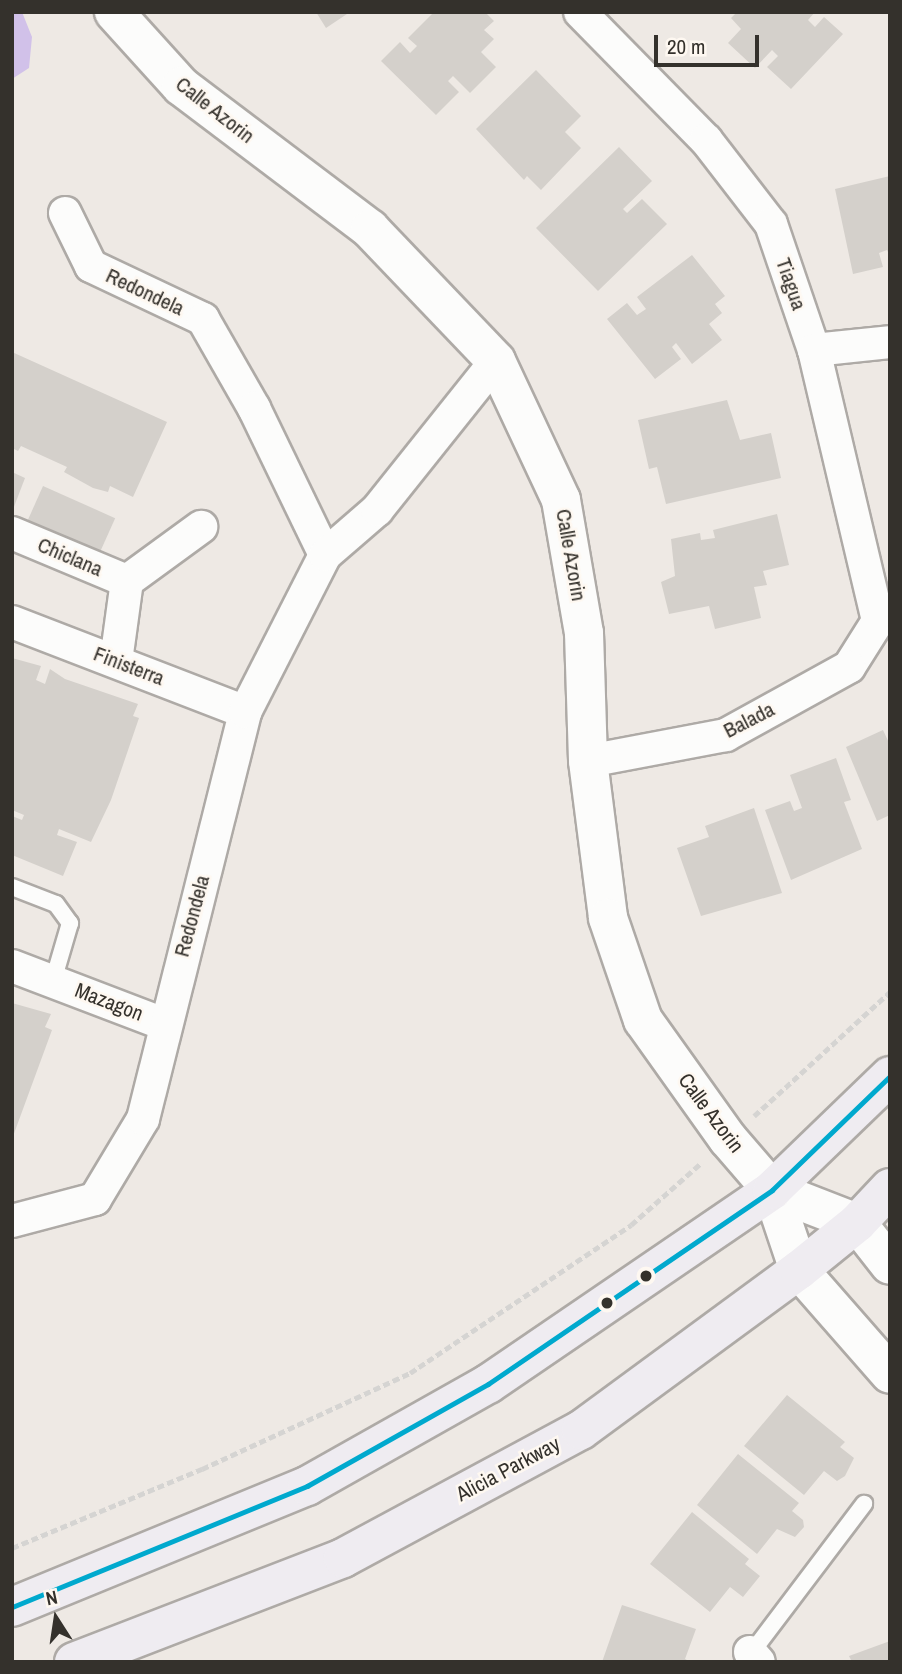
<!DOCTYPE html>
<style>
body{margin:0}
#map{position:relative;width:902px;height:1674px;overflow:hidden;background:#eee9e4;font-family:"Archivo Narrow",sans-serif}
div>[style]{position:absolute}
.water>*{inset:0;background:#d1c1e9}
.building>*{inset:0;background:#d4d0cb;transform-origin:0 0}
.path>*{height:4.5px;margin-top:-2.25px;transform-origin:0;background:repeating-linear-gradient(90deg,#d5d4d2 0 7px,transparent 0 10.5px)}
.roads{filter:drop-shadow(2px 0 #aeaaa6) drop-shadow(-2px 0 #aeaaa6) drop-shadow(0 2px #aeaaa6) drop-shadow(0 -2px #aeaaa6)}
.lane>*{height:16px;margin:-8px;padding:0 8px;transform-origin:8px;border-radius:8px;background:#fcfcfb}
.street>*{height:32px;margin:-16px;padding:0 16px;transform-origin:16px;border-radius:16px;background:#fcfcfb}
.secondary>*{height:38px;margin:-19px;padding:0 19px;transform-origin:19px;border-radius:19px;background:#fcfcfb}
.primary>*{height:38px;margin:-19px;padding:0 19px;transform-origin:19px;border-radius:19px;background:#efecf1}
.bus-1>*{height:5px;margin:-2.5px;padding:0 2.5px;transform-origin:2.5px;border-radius:2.5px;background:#00a9ce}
.dots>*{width:19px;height:19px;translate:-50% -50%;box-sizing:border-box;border:4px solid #fef8f1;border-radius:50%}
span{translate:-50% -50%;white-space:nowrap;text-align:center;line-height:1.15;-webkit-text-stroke:5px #fef8f1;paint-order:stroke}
.street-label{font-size:21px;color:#34312c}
.frame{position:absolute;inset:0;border:14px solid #34312c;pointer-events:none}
.north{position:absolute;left:21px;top:1583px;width:70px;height:70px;-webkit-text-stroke:5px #fef8f1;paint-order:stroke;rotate:348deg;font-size:19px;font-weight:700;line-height:28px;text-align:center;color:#34312c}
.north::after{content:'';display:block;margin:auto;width:24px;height:32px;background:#34312c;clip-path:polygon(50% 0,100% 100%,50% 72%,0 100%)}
.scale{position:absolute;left:654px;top:35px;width:105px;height:32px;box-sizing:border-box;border:4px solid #34312c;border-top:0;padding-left:9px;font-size:21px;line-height:24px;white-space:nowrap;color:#34312c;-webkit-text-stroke:5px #fef8f1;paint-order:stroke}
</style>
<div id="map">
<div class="water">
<div style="clip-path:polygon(12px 12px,22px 12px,32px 37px,29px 68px,12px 79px)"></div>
</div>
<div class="building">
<div style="clip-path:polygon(316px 12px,350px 12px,326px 28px)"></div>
<div style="clip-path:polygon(434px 12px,485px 12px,494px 21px,484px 30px,494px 39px,481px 52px,496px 67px,470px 93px,453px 76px,448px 81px,459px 92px,436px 115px,381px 61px,400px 42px,410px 53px,417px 46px,408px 38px)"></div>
<div style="clip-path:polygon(737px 12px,815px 12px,808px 20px,815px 27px,824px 17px,843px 34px,791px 89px,767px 67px,778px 56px,772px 50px,755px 68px,728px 43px,741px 29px,731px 18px)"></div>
<div style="clip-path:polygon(536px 70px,581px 116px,565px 132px,581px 148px,541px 190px,527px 176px,524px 180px,476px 129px)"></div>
<div style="clip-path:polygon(619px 147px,652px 181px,623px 209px,627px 213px,642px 199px,667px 224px,598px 291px,536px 228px)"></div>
<div style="clip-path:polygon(890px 176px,890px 256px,887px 250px,879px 253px,883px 267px,853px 274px,835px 189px)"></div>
<div style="clip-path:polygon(692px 255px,725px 296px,715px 304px,722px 313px,709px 324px,722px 340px,692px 364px,676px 343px,672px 347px,681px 359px,655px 379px,607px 319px,627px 303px,637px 315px,646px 309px,637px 297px)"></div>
<div style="clip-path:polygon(12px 352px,167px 422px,133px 497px,110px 486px,108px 492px,93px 488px,64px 472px,67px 467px,21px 446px,18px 451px,12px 448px)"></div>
<div style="clip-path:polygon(727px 400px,740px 440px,771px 433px,781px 478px,666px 504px,657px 467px,649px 469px,638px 420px)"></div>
<div style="clip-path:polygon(12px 472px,25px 478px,12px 512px)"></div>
<div style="left:43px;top:486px;width:79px;height:38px;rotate:24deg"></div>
<div style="clip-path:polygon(777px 514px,789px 565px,763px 571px,767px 585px,754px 587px,761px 618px,715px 629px,709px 606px,669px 614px,661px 582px,675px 576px,671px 539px,700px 533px,701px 540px,715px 538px,713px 530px)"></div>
<div style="clip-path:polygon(12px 658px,41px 666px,36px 680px,45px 684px,50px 669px,65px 679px,138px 704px,133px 716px,139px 718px,111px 800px,91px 842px,59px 829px,57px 835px,77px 842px,63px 876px,12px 855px,12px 816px,22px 820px,24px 815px,12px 810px)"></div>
<div style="clip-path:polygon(883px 730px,890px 745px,890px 815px,877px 821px,846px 747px)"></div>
<div style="clip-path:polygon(836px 758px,851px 800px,844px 802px,862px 849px,791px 880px,765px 810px,790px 801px,794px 811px,802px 808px,790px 775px)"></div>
<div style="clip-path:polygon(754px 808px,782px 893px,701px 916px,677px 848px,709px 837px,705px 826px)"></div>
<div style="clip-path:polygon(12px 1003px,51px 1014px,45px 1027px,52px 1030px,12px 1139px)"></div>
<div style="clip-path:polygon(787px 1395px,845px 1442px,840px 1447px,854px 1458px,845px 1476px,837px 1481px,824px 1471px,804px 1495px,744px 1446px)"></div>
<div style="clip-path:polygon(738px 1454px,799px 1503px,792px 1511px,803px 1520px,804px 1527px,795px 1537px,777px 1529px,757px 1554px,697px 1505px)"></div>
<div style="clip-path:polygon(692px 1512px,749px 1559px,745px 1564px,760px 1576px,743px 1597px,730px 1587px,710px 1612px,650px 1564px)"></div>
<div style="clip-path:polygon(622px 1605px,696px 1629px,685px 1659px,691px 1662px,602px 1662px)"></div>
<div style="clip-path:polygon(890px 1641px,890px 1662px,852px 1662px,849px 1656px)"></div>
</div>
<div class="path">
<div style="left:754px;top:1116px;width:184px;rotate:-42.4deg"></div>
<div style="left:12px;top:1548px;width:206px;rotate:-22.6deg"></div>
<div style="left:202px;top:1469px;width:229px;rotate:-24.8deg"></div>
<div style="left:410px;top:1373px;width:266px;rotate:-33.8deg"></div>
<div style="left:631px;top:1225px;width:94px;rotate:-41.5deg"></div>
</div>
<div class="roads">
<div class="lane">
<div style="left:12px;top:887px;width:47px;rotate:21.1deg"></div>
<div style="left:56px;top:904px;width:24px;rotate:54deg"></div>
<div style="left:70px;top:923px;width:60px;rotate:106.3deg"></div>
<div style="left:749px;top:1656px;width:191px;rotate:-52.9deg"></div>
</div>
<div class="street">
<div style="left:580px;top:12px;width:180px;rotate:45.5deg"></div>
<div style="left:706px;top:140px;width:106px;rotate:52.3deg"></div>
<div style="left:771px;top:224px;width:133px;rotate:71.2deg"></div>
<div style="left:814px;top:350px;width:278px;rotate:76.7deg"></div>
<div style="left:878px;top:621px;width:54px;rotate:122.2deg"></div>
<div style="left:849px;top:667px;width:141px;rotate:151.1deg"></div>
<div style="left:726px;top:735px;width:140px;rotate:169.3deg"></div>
<div style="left:65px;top:213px;width:59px;rotate:63.9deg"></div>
<div style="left:91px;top:266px;width:124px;rotate:25.3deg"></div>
<div style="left:203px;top:319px;width:103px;rotate:60.2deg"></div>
<div style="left:254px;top:408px;width:163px;rotate:64.2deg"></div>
<div style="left:814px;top:350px;width:76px;rotate:-6deg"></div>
<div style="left:12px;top:533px;width:125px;rotate:22.7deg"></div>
<div style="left:127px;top:581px;width:92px;rotate:-36.1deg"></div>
<div style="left:12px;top:622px;width:250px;rotate:21.1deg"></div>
<div style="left:116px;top:661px;width:81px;rotate:-82.2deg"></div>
<div style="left:12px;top:966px;width:163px;rotate:20.9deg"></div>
<div style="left:12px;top:1221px;width:86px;rotate:-14.8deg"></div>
<div style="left:95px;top:1199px;width:93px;rotate:-59deg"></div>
<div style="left:143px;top:1119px;width:420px;rotate:-75.9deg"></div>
<div style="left:245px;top:712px;width:176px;rotate:-63deg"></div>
<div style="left:325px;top:555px;width:69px;rotate:-40.9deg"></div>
<div style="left:377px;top:510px;width:191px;rotate:-51.4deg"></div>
<div style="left:750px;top:1652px;width:13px;rotate:48deg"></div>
</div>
<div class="secondary">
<div style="left:114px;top:12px;width:100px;rotate:47.8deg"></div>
<div style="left:181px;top:86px;width:237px;rotate:37.1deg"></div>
<div style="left:370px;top:229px;width:182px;rotate:46.3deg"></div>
<div style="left:496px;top:361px;width:153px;rotate:64.9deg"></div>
<div style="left:561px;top:500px;width:135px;rotate:80.2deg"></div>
<div style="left:584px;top:633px;width:128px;rotate:88.2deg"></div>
<div style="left:588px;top:761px;width:158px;rotate:82.7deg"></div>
<div style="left:608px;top:918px;width:108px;rotate:71.1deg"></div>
<div style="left:643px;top:1020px;width:146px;rotate:54.5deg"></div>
<div style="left:728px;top:1139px;width:67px;rotate:49.2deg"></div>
<div style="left:772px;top:1190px;width:84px;rotate:71.4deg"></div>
<div style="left:799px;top:1270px;width:138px;rotate:48.8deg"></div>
<div style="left:772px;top:1190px;width:91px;rotate:21.2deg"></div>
<div style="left:857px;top:1223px;width:53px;rotate:51.8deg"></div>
</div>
<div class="primary">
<div style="left:12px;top:1607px;width:319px;rotate:-22.3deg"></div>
<div style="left:307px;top:1486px;width:208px;rotate:-29.4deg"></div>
<div style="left:488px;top:1384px;width:344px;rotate:-34.3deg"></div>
<div style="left:772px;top:1190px;width:164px;rotate:-44deg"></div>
<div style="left:74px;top:1662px;width:288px;rotate:-21.1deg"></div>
<div style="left:343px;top:1558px;width:270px;rotate:-28.3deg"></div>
<div style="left:581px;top:1430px;width:270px;rotate:-36.3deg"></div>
<div style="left:799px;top:1270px;width:75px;rotate:-39deg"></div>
<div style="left:857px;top:1223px;width:48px;rotate:-46.7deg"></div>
</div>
</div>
<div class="bus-1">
<div style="left:12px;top:1607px;width:319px;rotate:-22.3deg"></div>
<div style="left:307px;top:1486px;width:208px;rotate:-29.4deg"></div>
<div style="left:488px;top:1384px;width:344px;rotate:-34.3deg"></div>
<div style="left:772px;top:1190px;width:164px;rotate:-44deg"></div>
</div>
<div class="dots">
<div style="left:646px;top:1276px;background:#34312c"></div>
<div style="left:607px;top:1303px;background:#34312c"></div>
</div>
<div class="street-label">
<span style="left:215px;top:110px;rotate:38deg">Calle Azorin</span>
<span style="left:791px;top:284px;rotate:71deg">Tiagua</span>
<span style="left:145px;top:292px;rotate:25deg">Redondela</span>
<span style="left:571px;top:555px;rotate:80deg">Calle Azorin</span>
<span style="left:70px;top:557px;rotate:23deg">Chiclana</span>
<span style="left:129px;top:666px;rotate:21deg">Finisterra</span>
<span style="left:749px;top:720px;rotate:-27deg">Balada</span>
<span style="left:192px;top:916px;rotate:-75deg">Redondela</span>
<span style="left:109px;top:1002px;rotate:21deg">Mazagon</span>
<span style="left:711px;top:1113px;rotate:53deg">Calle Azorin</span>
<span style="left:508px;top:1469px;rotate:-28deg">Alicia Parkway</span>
</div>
<div class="frame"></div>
<div class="north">N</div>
<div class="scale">20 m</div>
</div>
